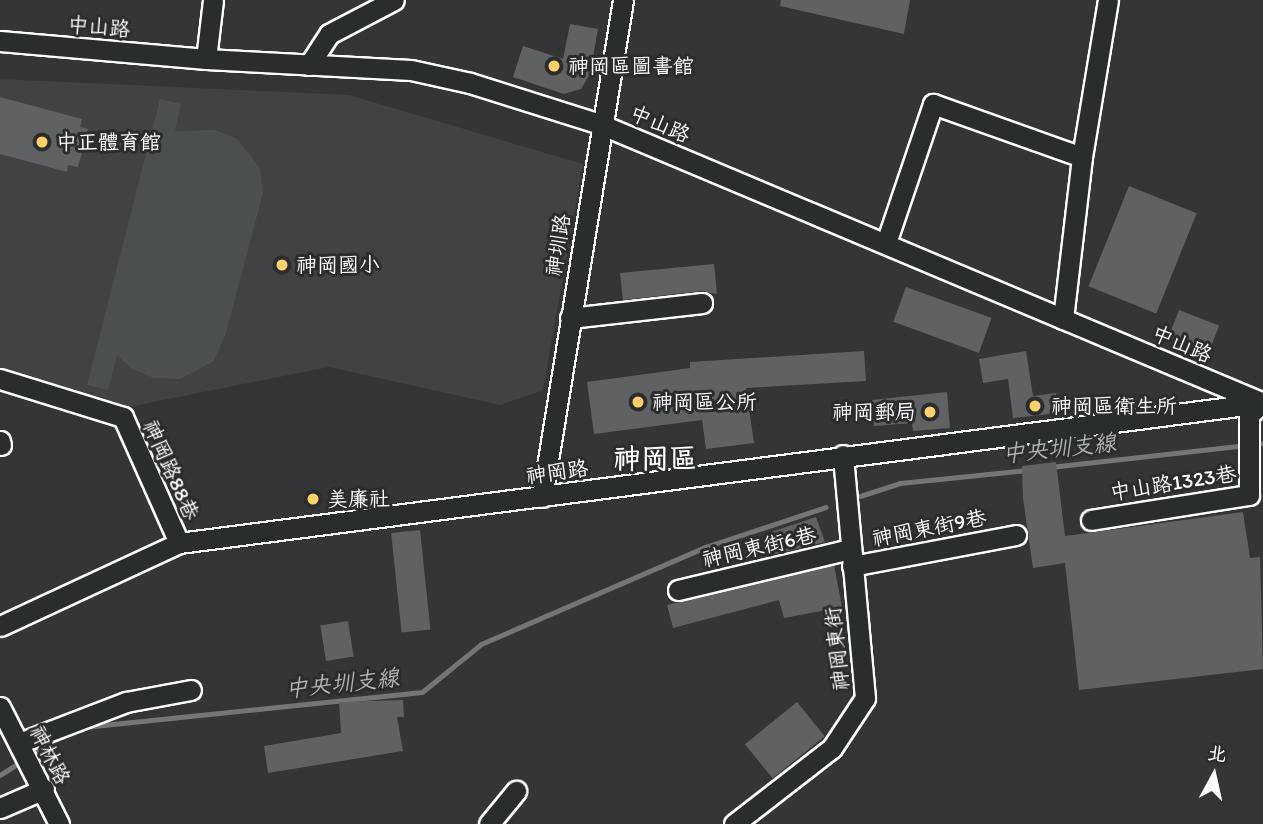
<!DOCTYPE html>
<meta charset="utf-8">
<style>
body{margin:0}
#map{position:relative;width:1263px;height:824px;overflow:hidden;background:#333536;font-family:Itim,"LXGW WenKai TC",sans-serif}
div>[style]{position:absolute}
.built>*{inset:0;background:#404243}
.green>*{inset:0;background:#4c4f50}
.stream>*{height:5px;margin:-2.5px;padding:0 2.5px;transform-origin:2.5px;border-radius:2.5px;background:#737576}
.building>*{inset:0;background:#5f6162;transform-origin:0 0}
.roads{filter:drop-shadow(2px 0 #fff) drop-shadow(-2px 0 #fff) drop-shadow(0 2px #fff) drop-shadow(0 -2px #fff)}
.minor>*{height:19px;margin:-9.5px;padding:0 9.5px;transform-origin:9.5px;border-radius:9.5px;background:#2a2d2e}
.dots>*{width:19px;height:19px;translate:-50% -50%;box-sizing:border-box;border:4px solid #2a2d2e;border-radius:50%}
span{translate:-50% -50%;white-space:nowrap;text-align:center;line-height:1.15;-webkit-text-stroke:6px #2a2d2e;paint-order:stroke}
.street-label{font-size:21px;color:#fff}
.poi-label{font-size:21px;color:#fff}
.left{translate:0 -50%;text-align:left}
.right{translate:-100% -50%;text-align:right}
.water-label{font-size:23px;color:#b2b3b4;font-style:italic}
.district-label{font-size:28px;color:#fff;font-weight:700}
.north{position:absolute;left:1179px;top:740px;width:70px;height:70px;-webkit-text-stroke:5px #2a2d2e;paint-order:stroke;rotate:8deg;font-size:19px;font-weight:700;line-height:28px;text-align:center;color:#fff}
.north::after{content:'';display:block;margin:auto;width:24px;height:32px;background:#fff;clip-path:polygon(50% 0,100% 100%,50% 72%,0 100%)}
</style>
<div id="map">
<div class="built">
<div style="clip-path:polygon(0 79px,349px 95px,583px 164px,543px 390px,500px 405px,329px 367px,128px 407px,0 371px)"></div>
</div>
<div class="green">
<div style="clip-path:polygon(160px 99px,181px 104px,175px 131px,216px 130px,237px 139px,260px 168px,263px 193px,226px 333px,214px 361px,180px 379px,154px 378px,132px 369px,117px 355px,108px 390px,87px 385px)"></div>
</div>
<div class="stream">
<div style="left:1050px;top:467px;width:214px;rotate:-6.4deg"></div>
<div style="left:860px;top:496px;width:42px;rotate:-18deg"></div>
<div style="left:900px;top:483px;width:128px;rotate:-5.8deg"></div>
<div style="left:84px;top:727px;width:340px;rotate:-5.9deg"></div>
<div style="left:422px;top:692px;width:76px;rotate:-39.1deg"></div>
<div style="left:481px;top:644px;width:244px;rotate:-23.4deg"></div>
<div style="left:705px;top:547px;width:127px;rotate:-18.3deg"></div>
<div style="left:0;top:775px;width:70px;rotate:-32.8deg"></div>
</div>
<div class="building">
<div style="clip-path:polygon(781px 0,910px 0,904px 34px,780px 6px)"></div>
<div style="clip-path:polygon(570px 24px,598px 29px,590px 74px,581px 89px,564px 94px,513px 77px,523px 46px,563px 59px)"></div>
<div style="clip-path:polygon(0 97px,82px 119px,80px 127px,88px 129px,78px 167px,68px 165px,67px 172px,0 154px)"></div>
<div style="left:1129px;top:186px;width:73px;height:108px;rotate:22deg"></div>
<div style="clip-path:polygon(714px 264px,717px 294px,701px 291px,623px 300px,620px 273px)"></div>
<div style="left:906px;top:287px;width:91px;height:37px;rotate:20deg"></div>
<div style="left:1179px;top:310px;width:43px;height:31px;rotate:21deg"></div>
<div style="clip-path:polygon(864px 351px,866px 381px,746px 388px,754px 443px,706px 449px,702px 420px,594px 434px,587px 382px,690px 368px,690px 362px)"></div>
<div style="clip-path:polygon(1026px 351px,1033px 396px,1056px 393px,1059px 413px,1013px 418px,1008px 379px,983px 383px,979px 359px)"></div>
<div style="clip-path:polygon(947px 392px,950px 428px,913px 431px,912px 423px,874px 426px,872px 400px)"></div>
<div style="clip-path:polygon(1056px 462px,1065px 536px,1243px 512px,1250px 558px,1260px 557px,1263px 669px,1079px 690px,1065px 563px,1033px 568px,1023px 498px,1022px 466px)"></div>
<div style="clip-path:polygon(816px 517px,825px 542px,775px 554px,768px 533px)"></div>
<div style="left:420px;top:530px;width:100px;height:29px;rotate:84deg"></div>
<div style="clip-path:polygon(834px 565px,842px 607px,784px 618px,779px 600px,673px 628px,667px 605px)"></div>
<div style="left:348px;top:621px;width:36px;height:28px;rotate:81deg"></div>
<div style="clip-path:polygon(403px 700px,404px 717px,397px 717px,403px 751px,268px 773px,264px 746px,341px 733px,339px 702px)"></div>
<div style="left:797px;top:702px;width:44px;height:67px;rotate:51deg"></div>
</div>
<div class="roads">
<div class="minor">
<div style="left:0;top:41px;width:207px;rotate:5deg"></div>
<div style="left:206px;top:59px;width:205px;rotate:3.1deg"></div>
<div style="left:411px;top:70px;width:60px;rotate:12.4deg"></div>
<div style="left:470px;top:83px;width:136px;rotate:17.5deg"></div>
<div style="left:600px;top:124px;width:719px;rotate:22.82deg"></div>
<div style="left:206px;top:59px;width:59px;rotate:-83.2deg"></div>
<div style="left:309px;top:65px;width:37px;rotate:-57deg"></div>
<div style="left:329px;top:34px;width:73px;rotate:-27.6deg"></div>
<div style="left:886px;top:243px;width:147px;rotate:-71.3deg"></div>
<div style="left:933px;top:104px;width:158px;rotate:19.6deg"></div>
<div style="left:570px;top:318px;width:133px;rotate:-6.5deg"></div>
<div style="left:1063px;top:319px;width:163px;rotate:-83.3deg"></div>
<div style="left:1082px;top:157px;width:159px;rotate:-80.6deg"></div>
<div style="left:0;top:379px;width:129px;rotate:17.2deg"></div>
<div style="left:123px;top:417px;width:138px;rotate:66deg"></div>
<div style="left:0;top:441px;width:4px;rotate:76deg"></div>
<div style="left:542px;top:497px;width:504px;rotate:-80.74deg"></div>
<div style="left:1091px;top:520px;width:160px;rotate:-9deg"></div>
<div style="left:1249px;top:495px;width:80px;rotate:-90deg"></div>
<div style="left:1249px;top:415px;width:18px;rotate:-43deg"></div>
<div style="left:852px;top:566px;width:167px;rotate:-10.7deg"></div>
<div style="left:678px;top:590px;width:177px;rotate:-13.4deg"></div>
<div style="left:0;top:626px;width:197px;rotate:-24.9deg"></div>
<div style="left:179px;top:543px;width:1092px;rotate:-7.37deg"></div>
<div style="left:0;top:707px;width:131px;rotate:63.2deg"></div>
<div style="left:19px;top:743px;width:115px;rotate:-21deg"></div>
<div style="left:126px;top:702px;width:66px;rotate:-10.5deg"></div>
<div style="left:0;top:808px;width:48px;rotate:-23.4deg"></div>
<div style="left:489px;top:824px;width:43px;rotate:-50.7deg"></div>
<div style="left:734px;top:824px;width:124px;rotate:-37.8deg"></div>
<div style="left:832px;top:748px;width:60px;rotate:-56.6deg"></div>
<div style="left:865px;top:698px;width:244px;rotate:-95.2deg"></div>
</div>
</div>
<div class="dots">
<div style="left:554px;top:66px;background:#ffd166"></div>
<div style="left:42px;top:142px;background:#ffd166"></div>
<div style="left:282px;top:265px;background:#ffd166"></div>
<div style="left:638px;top:402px;background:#ffd166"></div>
<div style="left:1035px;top:406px;background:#ffd166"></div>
<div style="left:930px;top:412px;background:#ffd166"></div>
<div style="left:313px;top:499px;background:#ffd166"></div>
</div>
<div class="street-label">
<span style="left:99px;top:27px;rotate:5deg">中山路</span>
<span style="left:660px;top:124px;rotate:23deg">中山路</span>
<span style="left:558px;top:245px;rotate:-81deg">神圳路</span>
<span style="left:1182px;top:344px;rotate:23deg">中山路</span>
<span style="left:171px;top:470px;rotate:66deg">神岡路88巷</span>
<span style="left:557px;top:472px;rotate:-8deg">神岡路</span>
<span style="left:1173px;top:483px;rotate:-9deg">中山路1323巷</span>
<span style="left:929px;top:528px;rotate:-11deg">神岡東街9巷</span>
<span style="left:759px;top:547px;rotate:-13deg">神岡東街6巷</span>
<span style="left:837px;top:649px;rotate:-96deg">神岡東街</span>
<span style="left:50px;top:755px;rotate:63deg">神林路</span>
</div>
<div class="poi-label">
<span class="left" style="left:568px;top:66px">神岡區圖書館</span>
<span class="left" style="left:56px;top:142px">中正體育館</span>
<span class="left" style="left:296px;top:265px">神岡國小</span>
<span class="left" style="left:652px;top:402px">神岡區公所</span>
<span class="left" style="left:1051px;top:406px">神岡區衛生所</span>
<span class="right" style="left:916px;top:412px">神岡郵局</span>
<span class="left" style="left:327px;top:499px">美廉社</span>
</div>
<div class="water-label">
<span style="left:1059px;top:448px;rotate:-6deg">中央圳支線</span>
<span style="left:342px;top:683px;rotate:-6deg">中央圳支線</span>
</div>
<div class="district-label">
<span style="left:655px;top:458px">神岡區</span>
</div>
<div class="north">北</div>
</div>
